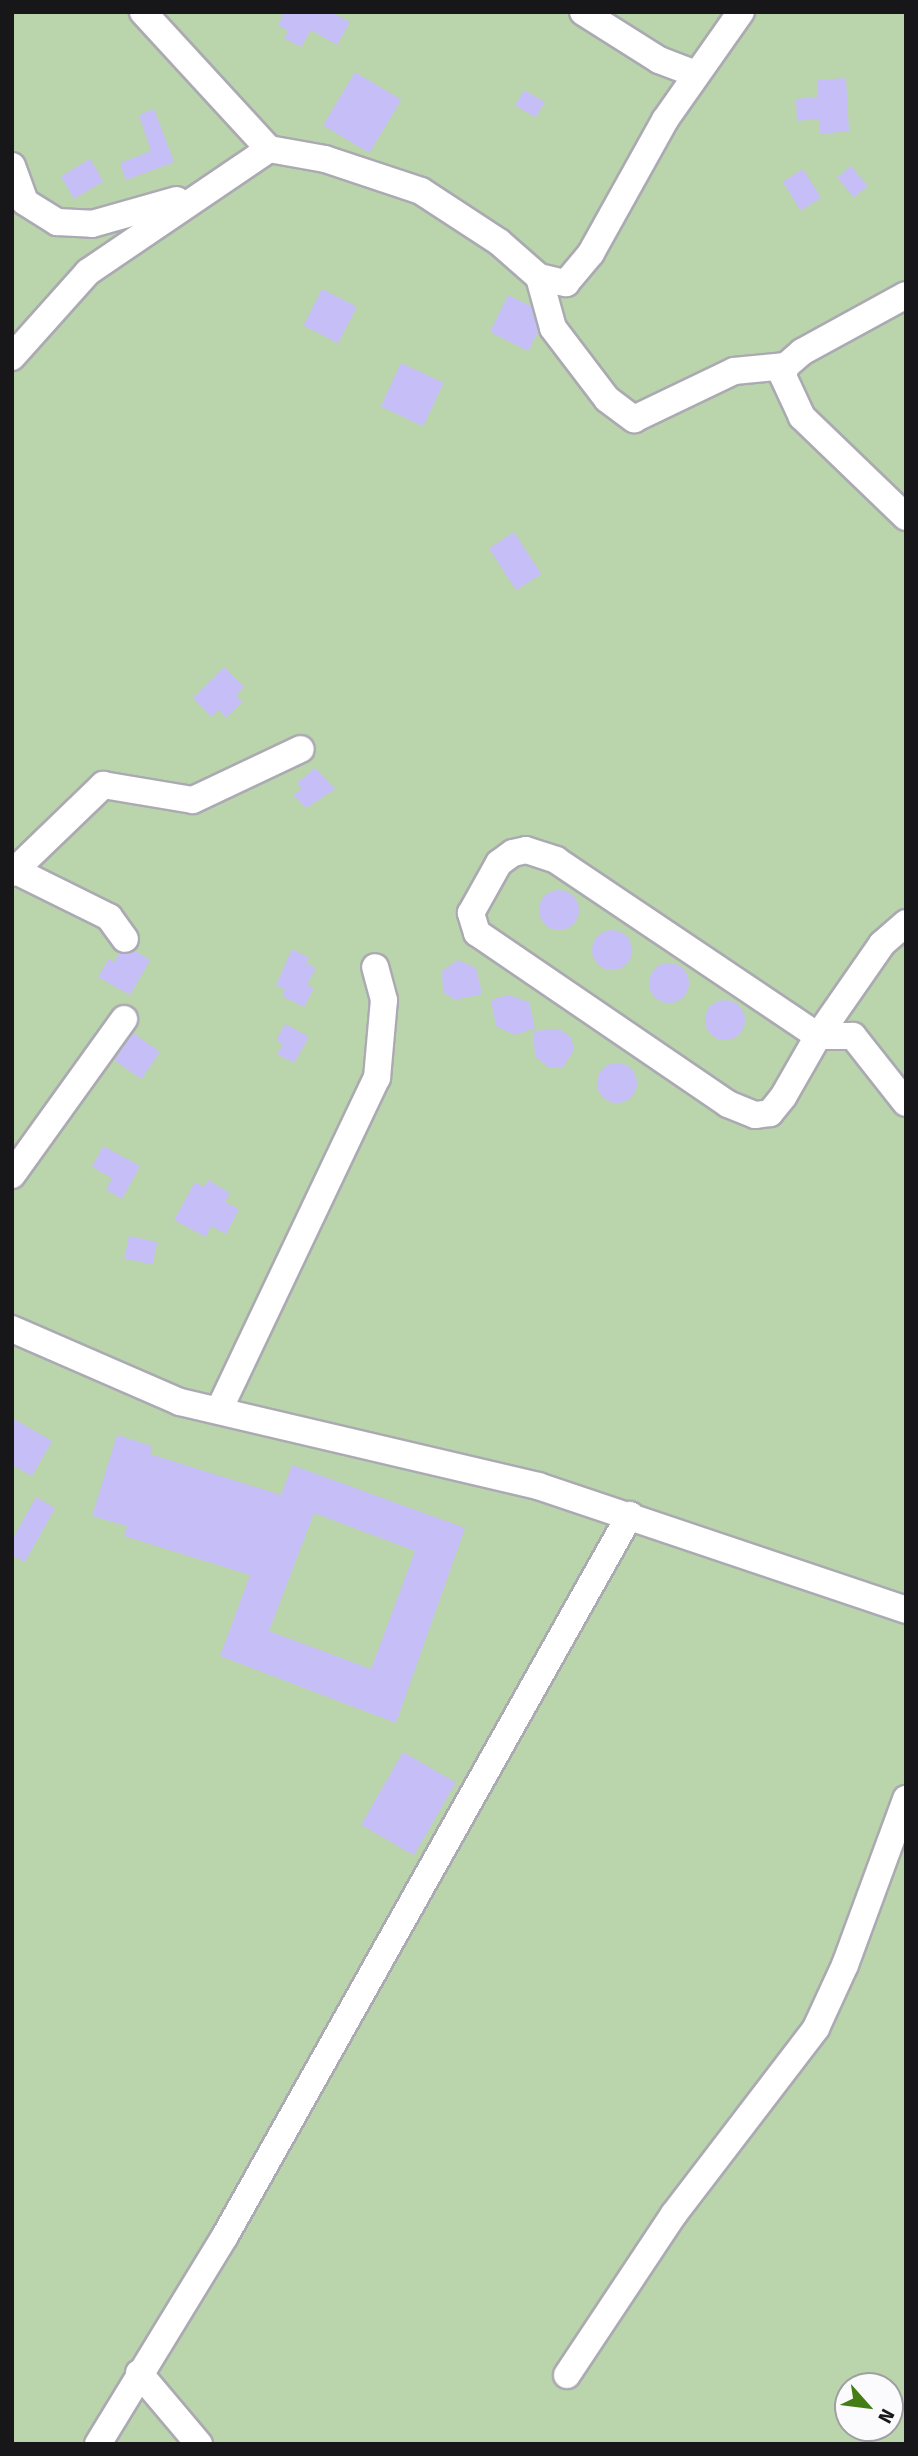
<!DOCTYPE html>
<style>
body{margin:0}
#map{position:relative;width:918px;height:2456px;overflow:hidden;background:#fbfbfe;font-family:"Fira Sans",sans-serif}
div>[style]{position:absolute}
.green>*{inset:0;background:#bad5ac}
.building>*{inset:0;background:#c6bff7;transform-origin:0 0}
.round{border-radius:50%}
.roads{filter:drop-shadow(2px 0 #abaab2) drop-shadow(-2px 0 #abaab2) drop-shadow(0 2px #abaab2) drop-shadow(0 -2px #abaab2)}
.minor>*{height:26px;margin:-13px;padding:0 13px;transform-origin:13px;border-radius:13px;background:#fff}
span{translate:-50% -50%;white-space:nowrap;text-align:center;line-height:1.15;-webkit-text-stroke:5px #fbfbfe;paint-order:stroke}
.frame{position:absolute;inset:0;border:14px solid #171619;pointer-events:none}
.north{position:absolute;left:834px;top:2372px;width:70px;height:70px;box-sizing:border-box;background:#fbfbfe;border:2px solid #a09fa2;border-radius:50%;rotate:118deg;font-size:19px;font-weight:700;line-height:28px;text-align:center;color:#171619}
.north::after{content:'';display:block;margin:auto;width:24px;height:32px;background:#447d15;clip-path:polygon(50% 0,100% 100%,50% 72%,0 100%)}
</style>
<div id="map">
<div class="green">
<div style="clip-path:polygon(evenodd,12px 12px,906px 12px,906px 2444px,12px 2444px,12px 12px,848px 2386px,890px 2386px,890px 2428px,848px 2428px,848px 2386px)"></div>
</div>
<div class="building">
<div style="clip-path:polygon(278px 12px,331px 12px,350px 22px,337px 45px,311px 30px,301px 47px,284px 38px,288px 31px,278px 25px,283px 15px)"></div>
<div style="left:355px;top:72px;width:54px;height:62px;rotate:31deg"></div>
<div style="clip-path:polygon(846px 78px,849px 131px,820px 134px,819px 119px,797px 121px,796px 99px,818px 97px,817px 80px)"></div>
<div style="left:524px;top:90px;width:24px;height:18px;rotate:30deg"></div>
<div style="clip-path:polygon(154px 109px,174px 162px,126px 180px,120px 163px,151px 151px,139px 115px)"></div>
<div style="left:90px;top:159px;width:26px;height:34px;rotate:59deg"></div>
<div style="left:851px;top:166px;width:26px;height:18px;rotate:50deg"></div>
<div style="left:803px;top:169px;width:34px;height:24px;rotate:58deg"></div>
<div style="left:322px;top:289px;width:39px;height:41px;rotate:27deg"></div>
<div style="clip-path:polygon(508px 295px,531px 306px,538px 332px,528px 351px,490px 332px)"></div>
<div style="left:401px;top:363px;width:47px;height:48px;rotate:25deg"></div>
<div style="left:514px;top:532px;width:50px;height:30px;rotate:57deg"></div>
<div style="clip-path:polygon(224px 667px,244px 687px,236px 695px,242px 702px,226px 718px,219px 710px,211px 717px,193px 698px)"></div>
<div style="clip-path:polygon(315px 768px,335px 789px,306px 808px,293px 795px,302px 789px,297px 783px)"></div>
<div class="round" style="left:539px;top:890px;width:40px;height:40px"></div>
<div class="round" style="left:592px;top:930px;width:40px;height:40px"></div>
<div style="clip-path:polygon(292px 949px,309px 958px,306px 963px,316px 968px,307px 985px,314px 988px,304px 1007px,282px 996px,285px 990px,276px 985px)"></div>
<div style="clip-path:polygon(135px 951px,150px 960px,130px 995px,98px 977px,109px 959px,114px 962px,119px 954px)"></div>
<div style="clip-path:polygon(458px 960px,476px 968px,482px 994px,455px 1000px,443px 992px,442px 971px)"></div>
<div class="round" style="left:649px;top:963px;width:40px;height:40px"></div>
<div style="clip-path:polygon(508px 995px,529px 1002px,535px 1028px,515px 1035px,496px 1026px,491px 1000px)"></div>
<div class="round" style="left:705px;top:1000px;width:40px;height:40px"></div>
<div style="clip-path:polygon(285px 1024px,309px 1037px,294px 1063px,277px 1054px,283px 1044px,276px 1040px)"></div>
<div style="clip-path:polygon(559px 1029px,571px 1037px,574px 1050px,563px 1067px,549px 1068px,535px 1056px,533px 1031px)"></div>
<div style="left:133px;top:1033px;width:33px;height:33px;rotate:35deg"></div>
<div class="round" style="left:597px;top:1063px;width:40px;height:40px"></div>
<div style="clip-path:polygon(103px 1146px,140px 1166px,122px 1199px,106px 1190px,112px 1178px,92px 1167px)"></div>
<div style="clip-path:polygon(208px 1180px,230px 1193px,225px 1202px,239px 1209px,226px 1234px,211px 1226px,206px 1237px,174px 1220px,195px 1182px,204px 1187px)"></div>
<div style="left:129px;top:1236px;width:29px;height:23px;rotate:12deg"></div>
<div style="clip-path:polygon(12px 1418px,52px 1441px,32px 1476px,12px 1465px)"></div>
<div style="clip-path:polygon(evenodd,117px 1435px,152px 1446px,150px 1454px,281px 1495px,292px 1465px,465px 1528px,396px 1723px,220px 1656px,250px 1575px,124px 1536px,127px 1526px,92px 1516px,117px 1435px,314px 1513px,415px 1551px,371px 1669px,269px 1631px,314px 1513px)"></div>
<div style="clip-path:polygon(36px 1497px,55px 1508px,25px 1562px,12px 1555px,12px 1540px)"></div>
<div style="left:403px;top:1752px;width:61px;height:84px;rotate:30deg"></div>
</div>
<div class="roads">
<div class="minor">
<div style="left:143px;top:12px;width:186px;rotate:47.4deg"></div>
<div style="left:583px;top:12px;width:90px;rotate:32.3deg"></div>
<div style="left:659px;top:60px;width:39px;rotate:21deg"></div>
<div style="left:12px;top:166px;width:38px;rotate:70deg"></div>
<div style="left:25px;top:202px;width:38px;rotate:32deg"></div>
<div style="left:57px;top:222px;width:35px;rotate:3deg"></div>
<div style="left:92px;top:224px;width:88px;rotate:-15.8deg"></div>
<div style="left:539px;top:277px;width:53px;rotate:74.6deg"></div>
<div style="left:553px;top:328px;width:89px;rotate:52.7deg"></div>
<div style="left:607px;top:399px;width:34px;rotate:37deg"></div>
<div style="left:634px;top:419px;width:111px;rotate:-25.6deg"></div>
<div style="left:734px;top:371px;width:52px;rotate:-5.5deg"></div>
<div style="left:906px;top:295px;width:119px;rotate:151.3deg"></div>
<div style="left:802px;top:352px;width:21px;rotate:139deg"></div>
<div style="left:786px;top:366px;width:10px;rotate:107deg"></div>
<div style="left:783px;top:376px;width:45px;rotate:65.1deg"></div>
<div style="left:802px;top:417px;width:144px;rotate:43.9deg"></div>
<div style="left:12px;top:357px;width:114px;rotate:-48.2deg"></div>
<div style="left:88px;top:272px;width:219px;rotate:-34.2deg"></div>
<div style="left:269px;top:149px;width:57px;rotate:10.1deg"></div>
<div style="left:325px;top:159px;width:101px;rotate:18.4deg"></div>
<div style="left:421px;top:191px;width:93px;rotate:33.2deg"></div>
<div style="left:499px;top:242px;width:53px;rotate:41.2deg"></div>
<div style="left:539px;top:277px;width:28px;rotate:13deg"></div>
<div style="left:566px;top:283px;width:39px;rotate:-50deg"></div>
<div style="left:591px;top:253px;width:152px;rotate:-60.9deg"></div>
<div style="left:665px;top:120px;width:132px;rotate:-54.9deg"></div>
<div style="left:16px;top:871px;width:104px;rotate:26.3deg"></div>
<div style="left:109px;top:917px;width:27px;rotate:54deg"></div>
<div style="left:12px;top:873px;width:127px;rotate:-44deg"></div>
<div style="left:103px;top:785px;width:91px;rotate:9.5deg"></div>
<div style="left:193px;top:800px;width:119px;rotate:-25.3deg"></div>
<div style="left:906px;top:923px;width:32px;rotate:139deg"></div>
<div style="left:882px;top:944px;width:112px;rotate:124.8deg"></div>
<div style="left:818px;top:1036px;width:70px;rotate:119.8deg"></div>
<div style="left:783px;top:1097px;width:21px;rotate:129deg"></div>
<div style="left:770px;top:1113px;width:15px;rotate:172deg"></div>
<div style="left:755px;top:1115px;width:29px;rotate:-158deg"></div>
<div style="left:728px;top:1104px;width:304px;rotate:-145.7deg"></div>
<div style="left:477px;top:933px;width:21px;rotate:-107deg"></div>
<div style="left:471px;top:913px;width:57px;rotate:-60.8deg"></div>
<div style="left:499px;top:863px;width:17px;rotate:-36deg"></div>
<div style="left:513px;top:853px;width:13px;rotate:-13deg"></div>
<div style="left:526px;top:850px;width:32px;rotate:18deg"></div>
<div style="left:556px;top:860px;width:316px;rotate:33.9deg"></div>
<div style="left:818px;top:1036px;width:35px"></div>
<div style="left:853px;top:1036px;width:85px;rotate:51.7deg"></div>
<div style="left:12px;top:1175px;width:192px;rotate:-54.3deg"></div>
<div style="left:12px;top:1329px;width:183px;rotate:23.5deg"></div>
<div style="left:180px;top:1402px;width:368px;rotate:13.2deg"></div>
<div style="left:538px;top:1486px;width:388px;rotate:18.6deg"></div>
<div style="left:219px;top:1410px;width:368px;rotate:-64.6deg"></div>
<div style="left:377px;top:1078px;width:78px;rotate:-84.9deg"></div>
<div style="left:384px;top:1000px;width:34px;rotate:-105deg"></div>
<div style="left:139px;top:2373px;width:93px;rotate:49.8deg"></div>
<div style="left:567px;top:2375px;width:193px;rotate:-56.4deg"></div>
<div style="left:674px;top:2214px;width:234px;rotate:-52.6deg"></div>
<div style="left:816px;top:2028px;width:69px;rotate:-65.3deg"></div>
<div style="left:845px;top:1965px;width:177px;rotate:-69.8deg"></div>
<div style="left:98px;top:2444px;width:244px;rotate:-58.6deg"></div>
<div style="left:225px;top:2236px;width:827px;rotate:-60.68deg"></div>
</div>
</div>
<div class="frame"></div>
<div class="north">N</div>
</div>
